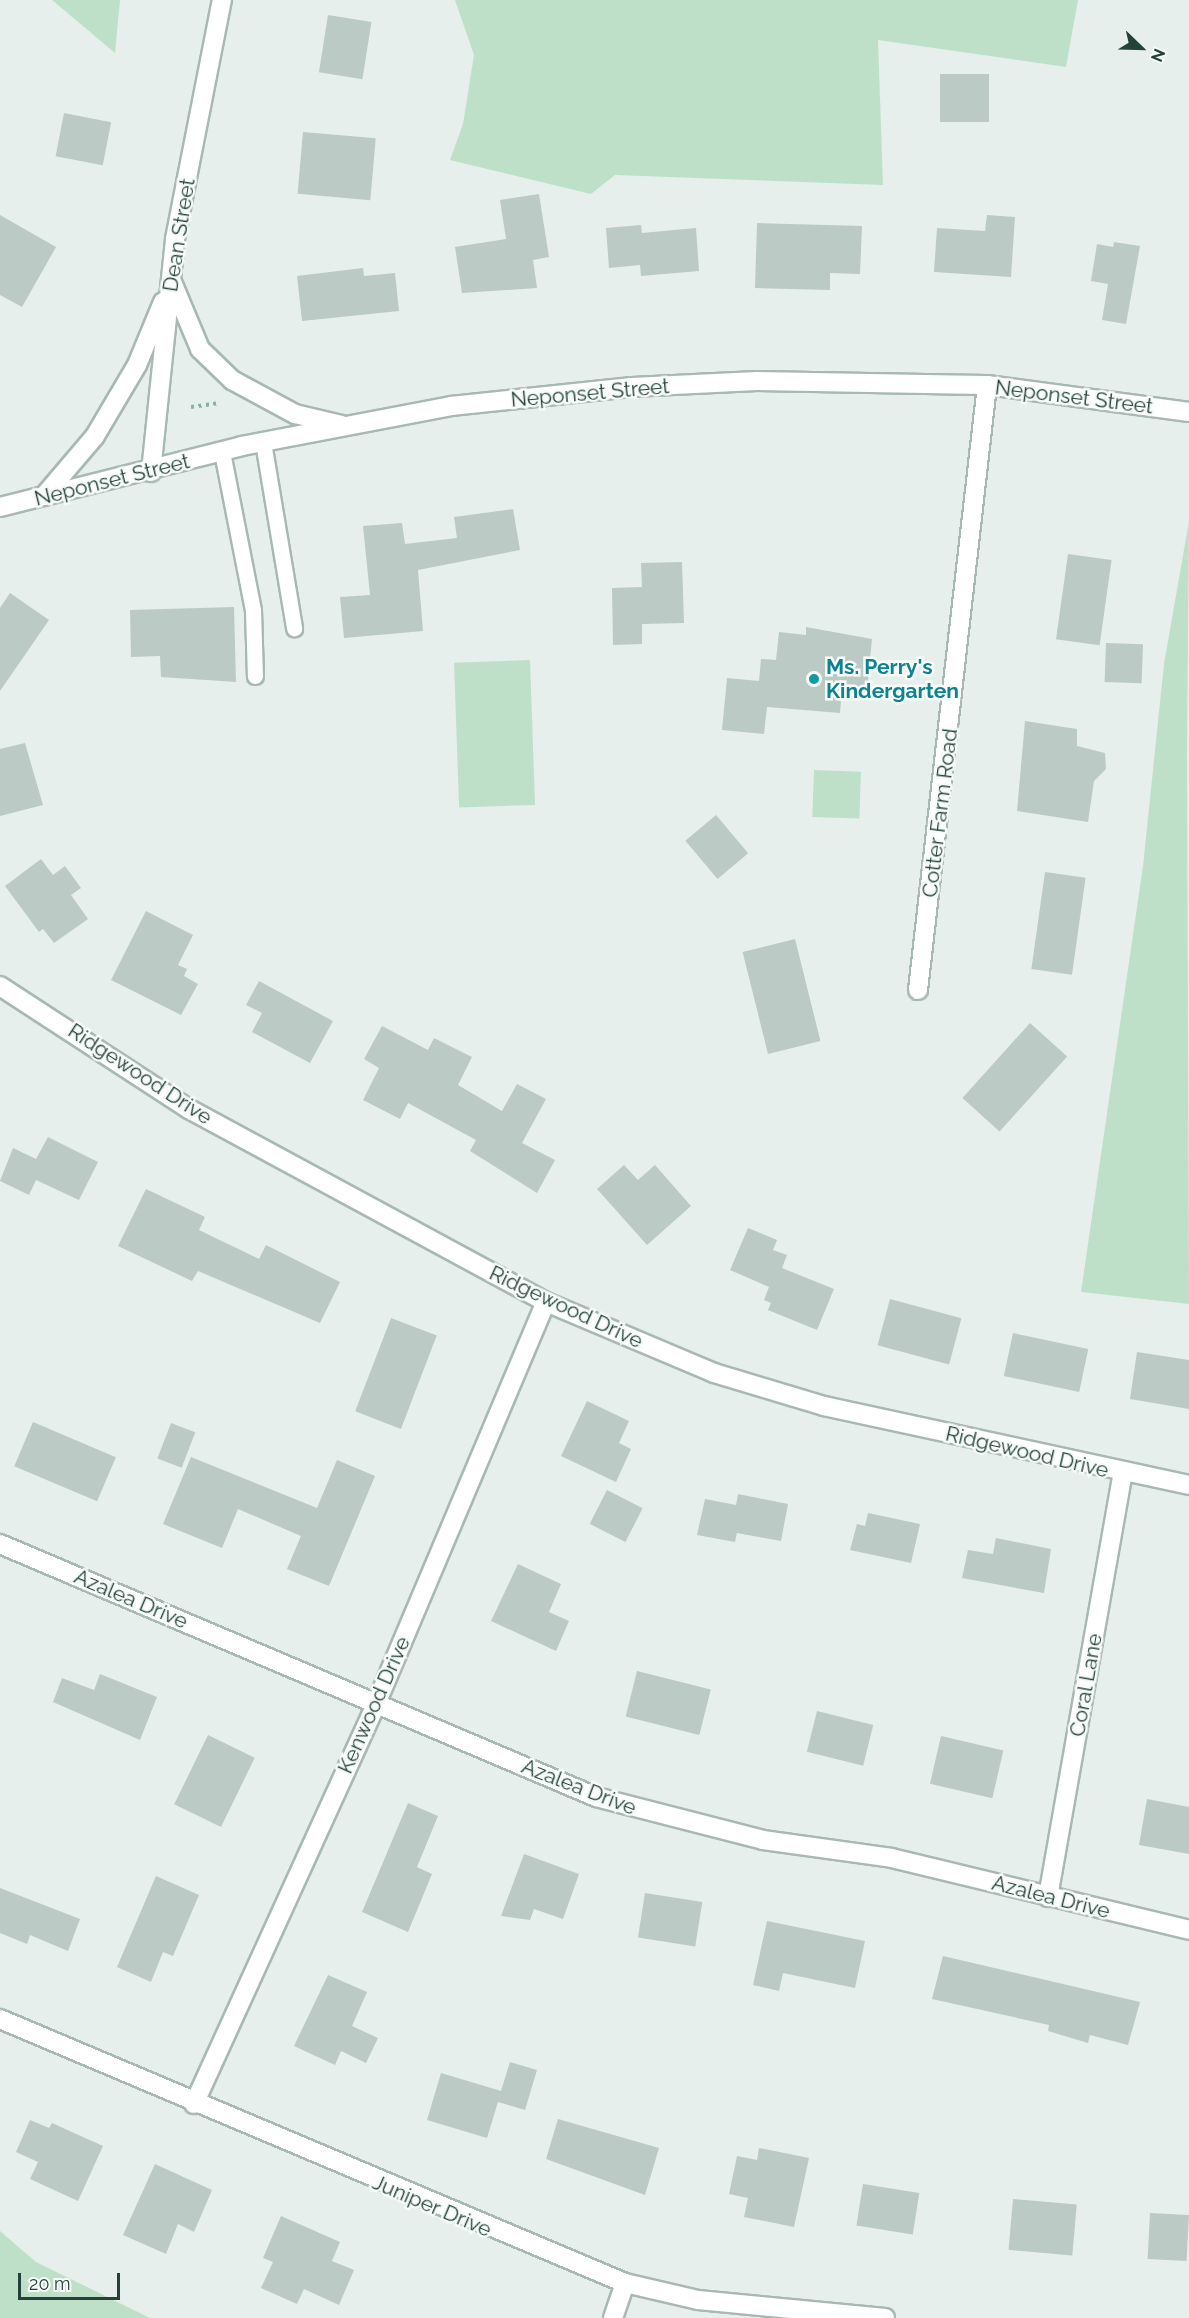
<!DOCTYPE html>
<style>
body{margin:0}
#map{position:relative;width:1189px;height:2318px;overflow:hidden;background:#e6efeb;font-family:Raleway,sans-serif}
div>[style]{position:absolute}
.green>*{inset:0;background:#bfe0c8;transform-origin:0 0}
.building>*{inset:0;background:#bbcac4;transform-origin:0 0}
.path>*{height:4px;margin-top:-2px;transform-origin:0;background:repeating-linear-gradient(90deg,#86b3a5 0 3px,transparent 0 7.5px)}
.roads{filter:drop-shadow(2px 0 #a8b8b2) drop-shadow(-2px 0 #a8b8b2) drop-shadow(0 2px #a8b8b2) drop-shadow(0 -2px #a8b8b2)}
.lane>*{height:15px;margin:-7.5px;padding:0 7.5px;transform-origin:7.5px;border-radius:7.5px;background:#fff}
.street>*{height:18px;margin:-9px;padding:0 9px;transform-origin:9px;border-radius:9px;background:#fff}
.secondary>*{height:18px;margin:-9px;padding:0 9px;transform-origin:9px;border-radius:9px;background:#fff}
.dots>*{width:16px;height:16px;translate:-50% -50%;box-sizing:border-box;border:3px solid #f7fbf9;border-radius:50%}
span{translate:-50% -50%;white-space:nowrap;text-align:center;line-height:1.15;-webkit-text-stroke:5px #f7fbf9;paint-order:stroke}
.street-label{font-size:21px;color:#24423a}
.culture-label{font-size:21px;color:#0d838f;font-weight:700}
.left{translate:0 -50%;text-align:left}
.north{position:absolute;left:1111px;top:18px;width:60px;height:60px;-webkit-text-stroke:4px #f7fbf9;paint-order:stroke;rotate:113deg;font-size:16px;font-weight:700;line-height:24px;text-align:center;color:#24423a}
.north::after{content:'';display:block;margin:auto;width:21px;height:27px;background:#24423a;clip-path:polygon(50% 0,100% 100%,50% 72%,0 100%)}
.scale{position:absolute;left:18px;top:2273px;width:102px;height:27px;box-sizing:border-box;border:3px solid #24423a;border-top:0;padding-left:8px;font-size:18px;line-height:21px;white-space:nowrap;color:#24423a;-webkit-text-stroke:4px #f7fbf9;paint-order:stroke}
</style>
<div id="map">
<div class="green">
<div style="clip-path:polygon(52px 0,120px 0,115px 53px)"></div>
<div style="clip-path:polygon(455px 0,1078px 0,1066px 67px,878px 40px,883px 185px,615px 175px,591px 194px,450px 160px,463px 124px,474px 55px)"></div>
<div style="clip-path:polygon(1189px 521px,1187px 750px,1189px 1304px,1081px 1292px,1143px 866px,1164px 664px)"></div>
<div style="left:530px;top:660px;width:145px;height:76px;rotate:88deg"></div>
<div style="left:814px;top:770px;width:47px;height:47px;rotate:2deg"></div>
<div style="clip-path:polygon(0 2231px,36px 2262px,150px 2318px,0 2318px)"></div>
</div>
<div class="building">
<div style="left:328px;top:15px;width:44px;height:58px;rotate:9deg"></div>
<div style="left:989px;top:74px;width:48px;height:49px;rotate:90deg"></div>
<div style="left:64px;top:113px;width:48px;height:44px;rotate:11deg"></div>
<div style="left:303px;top:132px;width:73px;height:62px;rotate:5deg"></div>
<div style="clip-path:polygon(539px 194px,549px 257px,533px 260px,537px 288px,462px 293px,455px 247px,506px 239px,500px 200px)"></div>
<div style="clip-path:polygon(0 215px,56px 247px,22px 307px,0 295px)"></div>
<div style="clip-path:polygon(987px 215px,1015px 217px,1011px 277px,934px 272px,937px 228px,985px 231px)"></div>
<div style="clip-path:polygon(757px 223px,862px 226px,860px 274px,830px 273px,830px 290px,755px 288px)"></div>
<div style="clip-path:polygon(641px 225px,642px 233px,696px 228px,699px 271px,641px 276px,640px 265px,609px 268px,606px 228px)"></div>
<div style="clip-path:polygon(1114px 242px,1140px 246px,1126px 324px,1102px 320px,1108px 284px,1091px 281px,1097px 244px,1113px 247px)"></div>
<div style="clip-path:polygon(363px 268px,364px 276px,395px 273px,399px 311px,302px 321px,297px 276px)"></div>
<div style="clip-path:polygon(513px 509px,520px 550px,418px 570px,423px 631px,344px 638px,340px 597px,370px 595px,363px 526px,402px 523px,405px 544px,457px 538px,454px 517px)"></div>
<div style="left:1068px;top:554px;width:44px;height:86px;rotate:8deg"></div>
<div style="clip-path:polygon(682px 562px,684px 623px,642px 624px,642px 644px,613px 645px,612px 588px,642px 587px,641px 563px)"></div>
<div style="clip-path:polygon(10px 593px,49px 620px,0 691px,0 608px)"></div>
<div style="clip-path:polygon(234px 607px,236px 682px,161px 677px,160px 656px,131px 657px,130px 610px)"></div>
<div style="clip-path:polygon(806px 627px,872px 639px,867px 690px,842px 688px,840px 713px,767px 707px,764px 734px,722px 730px,727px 678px,759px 681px,761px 659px,776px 660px,779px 632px,806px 635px)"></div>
<div style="left:1106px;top:643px;width:37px;height:39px;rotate:2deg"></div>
<div style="clip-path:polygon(1025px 721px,1077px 729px,1077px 746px,1105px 753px,1106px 769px,1094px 781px,1088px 822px,1017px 811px)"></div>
<div style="clip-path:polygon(25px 743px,43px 805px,0 816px,0 749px)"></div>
<div style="left:716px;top:815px;width:50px;height:40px;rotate:50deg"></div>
<div style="clip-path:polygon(41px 859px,53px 875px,65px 866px,81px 888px,71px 895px,88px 919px,54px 943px,43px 929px,39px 932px,5px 886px)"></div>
<div style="left:1045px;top:872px;width:41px;height:98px;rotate:8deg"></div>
<div style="clip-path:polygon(146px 911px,193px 935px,178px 965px,187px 969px,184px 976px,198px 984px,181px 1015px,111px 980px)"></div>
<div style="left:795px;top:939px;width:105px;height:54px;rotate:76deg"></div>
<div style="clip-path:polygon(259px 981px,333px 1021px,310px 1063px,252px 1032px,262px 1013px,246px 1005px)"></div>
<div style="left:1030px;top:1023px;width:50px;height:101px;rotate:42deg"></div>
<div style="clip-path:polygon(382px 1026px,428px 1050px,434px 1038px,472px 1057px,458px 1085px,502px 1111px,517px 1084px,546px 1099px,522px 1143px,555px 1160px,537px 1193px,470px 1151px,476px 1140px,408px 1103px,400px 1119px,363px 1100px,379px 1068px,364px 1059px)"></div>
<div style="clip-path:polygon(48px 1137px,98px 1162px,79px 1200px,36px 1180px,29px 1195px,0 1181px,13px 1148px,36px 1159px)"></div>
<div style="clip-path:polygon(624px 1165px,638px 1180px,655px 1165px,691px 1206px,647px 1245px,597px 1189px)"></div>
<div style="clip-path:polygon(146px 1189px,205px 1217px,199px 1230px,259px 1259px,266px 1245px,340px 1282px,320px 1323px,198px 1271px,192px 1281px,118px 1246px)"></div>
<div style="clip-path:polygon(748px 1228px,777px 1240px,773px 1250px,787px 1255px,782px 1268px,834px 1289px,817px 1330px,768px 1310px,771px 1303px,764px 1300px,769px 1287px,730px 1270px)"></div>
<div style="left:890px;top:1299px;width:74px;height:48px;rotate:15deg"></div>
<div style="left:391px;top:1318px;width:49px;height:100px;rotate:21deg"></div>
<div style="left:1013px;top:1333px;width:77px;height:44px;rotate:12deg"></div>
<div style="clip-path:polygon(1137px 1352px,1189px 1360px,1189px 1409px,1130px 1399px)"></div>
<div style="clip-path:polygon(587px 1401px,629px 1421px,619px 1443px,631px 1449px,616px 1482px,561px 1456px)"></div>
<div style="left:33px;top:1422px;width:90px;height:48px;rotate:23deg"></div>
<div style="left:171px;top:1423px;width:26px;height:38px;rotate:21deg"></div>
<div style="clip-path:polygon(191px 1457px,317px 1508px,337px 1460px,375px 1476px,329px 1586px,287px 1569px,301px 1536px,238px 1509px,222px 1548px,163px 1524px)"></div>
<div style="left:607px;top:1490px;width:40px;height:38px;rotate:27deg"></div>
<div style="clip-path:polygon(738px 1494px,788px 1504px,781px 1541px,737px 1533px,735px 1542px,697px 1535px,705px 1499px,736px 1505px)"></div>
<div style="clip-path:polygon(868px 1513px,920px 1524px,911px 1563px,850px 1550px,857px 1524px,865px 1526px)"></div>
<div style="clip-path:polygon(996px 1538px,1051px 1549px,1044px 1593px,962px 1578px,968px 1550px,993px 1554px)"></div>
<div style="clip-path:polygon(518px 1564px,561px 1584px,549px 1612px,569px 1621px,556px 1651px,491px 1621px)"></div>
<div style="left:637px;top:1671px;width:76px;height:47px;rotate:14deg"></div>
<div style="clip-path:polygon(100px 1674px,157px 1697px,140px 1740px,53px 1702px,62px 1678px,94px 1690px)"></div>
<div style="left:817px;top:1711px;width:58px;height:42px;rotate:14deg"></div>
<div style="left:208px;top:1735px;width:52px;height:77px;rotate:26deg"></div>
<div style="left:941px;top:1736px;width:64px;height:49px;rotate:13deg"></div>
<div style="clip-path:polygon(1147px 1799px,1189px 1807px,1189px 1854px,1139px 1845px)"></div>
<div style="clip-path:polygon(408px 1803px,438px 1816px,417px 1867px,432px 1874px,408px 1932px,362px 1912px)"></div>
<div style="clip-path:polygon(524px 1854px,579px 1874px,563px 1919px,534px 1909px,530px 1920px,501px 1916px)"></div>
<div style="clip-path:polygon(156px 1876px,199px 1895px,173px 1956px,163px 1952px,151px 1982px,117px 1967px)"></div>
<div style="clip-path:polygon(0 1888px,80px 1919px,68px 1951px,30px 1935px,27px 1944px,0 1933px)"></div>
<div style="left:645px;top:1893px;width:58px;height:45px;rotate:9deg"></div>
<div style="clip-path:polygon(767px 1921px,865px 1941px,855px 1988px,783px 1973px,779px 1991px,753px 1985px)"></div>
<div style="clip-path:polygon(943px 1956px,1140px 2002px,1128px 2045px,1090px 2035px,1088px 2043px,1048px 2031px,1049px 2025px,932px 1999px)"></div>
<div style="clip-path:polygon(328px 1975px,367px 1992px,352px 2026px,378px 2038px,366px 2063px,341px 2051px,335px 2065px,294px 2046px)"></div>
<div style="clip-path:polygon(510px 2062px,537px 2070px,525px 2110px,498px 2102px,487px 2138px,427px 2120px,441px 2073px,501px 2091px)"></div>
<div style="clip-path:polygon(558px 2119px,659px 2148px,645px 2195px,546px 2159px)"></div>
<div style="clip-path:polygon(30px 2120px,49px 2128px,52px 2123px,103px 2146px,78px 2201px,30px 2179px,38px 2162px,16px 2152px)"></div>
<div style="clip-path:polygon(759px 2148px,809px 2158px,794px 2227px,744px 2217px,748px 2198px,729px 2194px,737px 2156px,757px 2160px)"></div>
<div style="clip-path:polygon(155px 2164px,212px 2190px,194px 2232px,178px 2224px,166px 2254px,123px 2235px)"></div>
<div style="left:863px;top:2184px;width:57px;height:42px;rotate:9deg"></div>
<div style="left:1013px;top:2199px;width:64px;height:51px;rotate:5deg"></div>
<div style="left:1150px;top:2213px;width:39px;height:46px;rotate:3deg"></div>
<div style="clip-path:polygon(281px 2216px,340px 2242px,332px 2261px,354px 2270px,339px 2305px,304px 2289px,297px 2304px,261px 2288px,273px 2262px,263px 2258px)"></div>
</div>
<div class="path">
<div style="left:191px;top:407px;width:29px;rotate:-8deg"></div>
</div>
<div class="roads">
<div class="lane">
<div style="left:263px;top:442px;width:189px;rotate:80.5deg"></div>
<div style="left:222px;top:452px;width:161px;rotate:78.9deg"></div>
<div style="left:253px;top:610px;width:66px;rotate:88.3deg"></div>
</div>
<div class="street">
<div style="left:0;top:986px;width:225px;rotate:33.1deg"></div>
<div style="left:189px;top:1109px;width:406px;rotate:28.4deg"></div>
<div style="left:546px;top:1302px;width:182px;rotate:22.9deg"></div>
<div style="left:714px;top:1373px;width:115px;rotate:16.7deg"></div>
<div style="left:824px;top:1406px;width:373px;rotate:12.2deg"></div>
<div style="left:918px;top:990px;width:609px;rotate:-83.49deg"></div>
<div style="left:0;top:1544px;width:647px;rotate:23deg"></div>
<div style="left:596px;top:1797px;width:172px;rotate:14.4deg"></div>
<div style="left:763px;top:1840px;width:130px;rotate:7.9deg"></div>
<div style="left:892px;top:1858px;width:306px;rotate:13.6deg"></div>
<div style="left:1048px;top:1897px;width:431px;rotate:-80deg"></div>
<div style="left:0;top:2019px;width:678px;rotate:22.9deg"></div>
<div style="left:625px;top:2283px;width:75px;rotate:13.1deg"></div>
<div style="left:698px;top:2300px;width:188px;rotate:5.5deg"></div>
<div style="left:194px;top:2104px;width:439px;rotate:-65.5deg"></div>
<div style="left:376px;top:1704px;width:436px;rotate:-67.1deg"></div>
<div style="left:613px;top:2318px;width:37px;rotate:-71deg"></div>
</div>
<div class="secondary">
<div style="left:172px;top:282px;width:73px;rotate:67.3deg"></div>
<div style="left:200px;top:349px;width:45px;rotate:44.1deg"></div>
<div style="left:232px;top:380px;width:72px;rotate:28.4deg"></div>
<div style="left:295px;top:414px;width:48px;rotate:13.2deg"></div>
<div style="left:151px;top:472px;width:234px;rotate:-84.1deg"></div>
<div style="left:175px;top:239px;width:244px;rotate:-78.9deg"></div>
<div style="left:44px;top:496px;width:79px;rotate:-49.6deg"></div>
<div style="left:95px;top:436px;width:82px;rotate:-59.4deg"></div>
<div style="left:137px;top:365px;width:68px;rotate:-67.6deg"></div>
<div style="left:0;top:507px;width:250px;rotate:-14.1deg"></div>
<div style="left:242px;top:446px;width:213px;rotate:-10.8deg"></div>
<div style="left:451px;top:406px;width:182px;rotate:-6deg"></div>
<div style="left:632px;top:387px;width:125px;rotate:-2.7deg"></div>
<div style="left:757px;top:381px;width:230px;rotate:1deg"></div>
<div style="left:987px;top:385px;width:204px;rotate:7.6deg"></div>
</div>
</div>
<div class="dots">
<div style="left:814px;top:679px;background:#0f9aa8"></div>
</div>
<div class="street-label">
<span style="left:179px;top:235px;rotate:-81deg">Dean Street</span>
<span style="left:590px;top:393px;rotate:-5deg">Neponset Street</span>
<span style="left:1074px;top:397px;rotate:7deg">Neponset Street</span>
<span style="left:112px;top:480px;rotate:-14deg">Neponset Street</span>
<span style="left:940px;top:813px;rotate:-83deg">Cotter Farm Road</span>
<span style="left:140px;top:1074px;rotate:33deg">Ridgewood Drive</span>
<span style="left:566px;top:1307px;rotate:25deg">Ridgewood Drive</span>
<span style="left:1027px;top:1452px;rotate:13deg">Ridgewood Drive</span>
<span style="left:131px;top:1599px;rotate:23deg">Azalea Drive</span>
<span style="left:1086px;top:1685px;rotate:-80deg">Coral Lane</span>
<span style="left:374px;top:1705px;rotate:-66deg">Kenwood Drive</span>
<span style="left:579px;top:1787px;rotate:21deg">Azalea Drive</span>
<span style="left:1051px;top:1897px;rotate:14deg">Azalea Drive</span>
<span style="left:432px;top:2206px;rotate:23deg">Juniper Drive</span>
</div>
<div class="culture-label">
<span class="left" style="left:826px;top:679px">Ms. Perry's<br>Kindergarten</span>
</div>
<div class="north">N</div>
<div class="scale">20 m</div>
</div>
